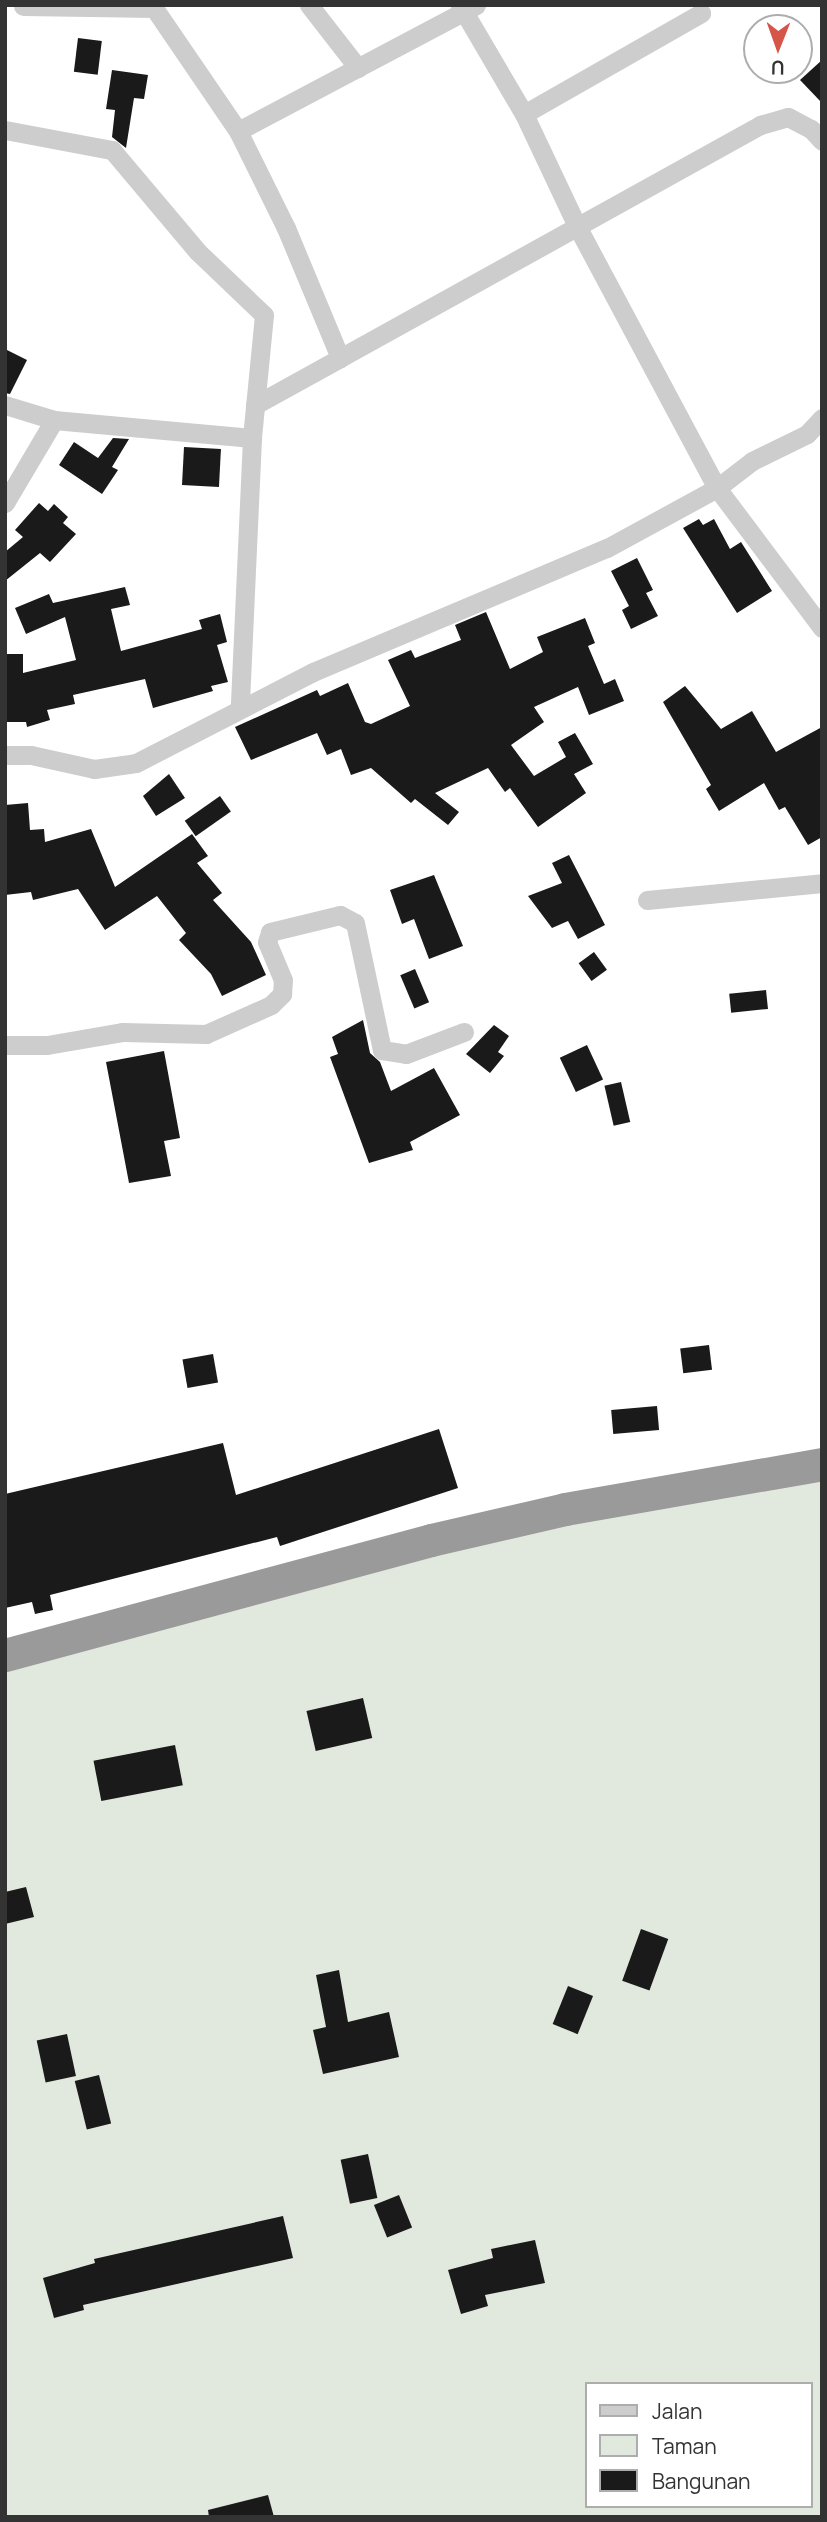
<!DOCTYPE html>
<style>
body{margin:0}
#map{position:relative;width:827px;height:2522px;overflow:hidden;background:#fff;font-family:Manrope,sans-serif}
div>[style]{position:absolute}
.green>*{inset:0;background:#e1e8dd}
.building>*{inset:0;background:#1a1a1a;transform-origin:0 0}
.street>*{height:19px;margin:-9.5px;padding:0 9.5px;transform-origin:9.5px;border-radius:9.5px;background:#cdcdcd}
.highway>*{height:33px;margin:-16.5px;padding:0 16.5px;transform-origin:16.5px;border-radius:16.5px;background:#9a9a9a}
span{translate:-50% -50%;white-space:nowrap;text-align:center;line-height:1.15;-webkit-text-stroke:7px #fff;paint-order:stroke}
.frame{position:absolute;inset:0;border:7px solid #333;pointer-events:none}
.legend{position:absolute;left:585px;top:2382px;width:228px;height:126px;box-sizing:border-box;background:#fff;border:2px solid #adadad;margin:0;padding:9px 12px;list-style:none;font-size:21px;color:#333}
.legend li{display:flex;align-items:center;gap:14px;height:35px}
.legend b{width:35px;border:2px solid #adadad}
.north{position:absolute;left:743px;top:14px;width:70px;height:70px;box-sizing:border-box;background:#fff;border:2px solid #adadad;border-radius:50%;rotate:181deg;font-size:19px;font-weight:700;line-height:28px;text-align:center;color:#333}
.north::after{content:'';display:block;margin:auto;width:24px;height:32px;background:#d55549;clip-path:polygon(50% 0,100% 100%,50% 72%,0 100%)}
</style>
<div id="map">
<div class="green">
<div style="clip-path:polygon(evenodd,822px 1476px,822px 2517px,5px 2517px,5px 1663px,430px 1551px,822px 1476px,587px 2384px,811px 2384px,811px 2506px,587px 2506px,587px 2384px)"></div>
</div>
<div class="building">
<div style="left:78px;top:38px;width:24px;height:34px;rotate:7deg"></div>
<div style="clip-path:polygon(822px 60px,822px 103px,800px 80px)"></div>
<div style="clip-path:polygon(112px 70px,148px 75px,144px 99px,134px 98px,126px 148px,112px 137px,115px 110px,106px 109px)"></div>
<div style="clip-path:polygon(5px 349px,27px 360px,10px 394px,5px 393px)"></div>
<div style="clip-path:polygon(113px 438px,129px 439px,112px 467px,118px 470px,102px 494px,59px 465px,74px 442px,98px 458px)"></div>
<div style="left:184px;top:447px;width:37px;height:38px;rotate:3deg"></div>
<div style="clip-path:polygon(39px 503px,48px 511px,54px 504px,68px 517px,63px 523px,76px 534px,50px 562px,40px 553px,5px 581px,5px 552px,23px 537px,15px 530px)"></div>
<div style="clip-path:polygon(699px 519px,703px 525px,714px 519px,730px 549px,741px 542px,772px 591px,737px 613px,683px 528px)"></div>
<div style="clip-path:polygon(637px 558px,653px 590px,646px 593px,658px 616px,631px 629px,622px 610px,629px 606px,611px 571px)"></div>
<div style="clip-path:polygon(125px 587px,130px 605px,111px 609px,121px 651px,202px 629px,199px 620px,220px 614px,227px 642px,217px 645px,228px 682px,211px 686px,213px 691px,153px 708px,145px 679px,73px 695px,75px 704px,47px 710px,50px 720px,27px 727px,26px 722px,5px 722px,5px 654px,23px 654px,23px 673px,76px 660px,65px 617px,26px 634px,15px 608px,49px 594px,53px 603px)"></div>
<div style="clip-path:polygon(486px 612px,510px 669px,543px 652px,537px 637px,585px 618px,595px 643px,588px 646px,604px 684px,615px 679px,624px 701px,589px 715px,578px 687px,534px 707px,544px 722px,511px 745px,534px 776px,566px 757px,558px 742px,575px 733px,593px 764px,574px 774px,586px 793px,538px 827px,510px 788px,505px 792px,488px 768px,435px 793px,459px 812px,448px 825px,415px 799px,411px 803px,371px 768px,351px 775px,341px 749px,327px 755px,317px 733px,251px 760px,235px 727px,317px 690px,320px 696px,348px 683px,365px 722px,371px 724px,410px 706px,388px 660px,411px 650px,415px 658px,461px 640px,455px 625px)"></div>
<div style="clip-path:polygon(685px 686px,721px 729px,752px 711px,776px 752px,822px 727px,822px 837px,808px 845px,785px 807px,779px 810px,764px 783px,719px 811px,706px 789px,711px 785px,663px 702px)"></div>
<div style="clip-path:polygon(169px 774px,185px 798px,156px 816px,143px 796px)"></div>
<div style="left:220px;top:796px;width:19px;height:43px;rotate:55deg"></div>
<div style="clip-path:polygon(28px 803px,30px 830px,44px 829px,45px 842px,91px 829px,115px 887px,192px 834px,208px 856px,197px 863px,222px 893px,213px 900px,251px 942px,266px 975px,222px 996px,211px 974px,179px 940px,186px 933px,157px 896px,105px 930px,78px 889px,33px 900px,31px 892px,5px 895px,5px 805px)"></div>
<div style="clip-path:polygon(569px 855px,605px 925px,578px 939px,568px 921px,552px 928px,528px 896px,562px 883px,552px 863px)"></div>
<div style="clip-path:polygon(434px 875px,463px 946px,429px 959px,414px 919px,402px 924px,390px 890px)"></div>
<div style="left:594px;top:952px;width:22px;height:19px;rotate:54deg"></div>
<div style="left:415px;top:969px;width:36px;height:16px;rotate:67deg"></div>
<div style="left:766px;top:990px;width:19px;height:37px;rotate:84deg"></div>
<div style="clip-path:polygon(363px 1020px,370px 1053px,380px 1062px,391px 1091px,434px 1068px,460px 1115px,410px 1142px,413px 1150px,369px 1163px,330px 1057px,338px 1054px,332px 1037px)"></div>
<div style="clip-path:polygon(494px 1025px,509px 1036px,498px 1052px,504px 1056px,490px 1073px,466px 1054px)"></div>
<div style="left:587px;top:1045px;width:38px;height:30px;rotate:65deg"></div>
<div style="clip-path:polygon(164px 1051px,180px 1138px,164px 1141px,171px 1176px,129px 1183px,106px 1062px)"></div>
<div style="left:621px;top:1082px;width:41px;height:17px;rotate:77deg"></div>
<div style="left:709px;top:1345px;width:25px;height:29px;rotate:83deg"></div>
<div style="left:213px;top:1354px;width:29px;height:31px;rotate:80deg"></div>
<div style="left:657px;top:1406px;width:24px;height:46px;rotate:85deg"></div>
<div style="clip-path:polygon(439px 1429px,458px 1488px,280px 1546px,277px 1537px,50px 1595px,53px 1610px,35px 1614px,32px 1602px,5px 1608px,5px 1494px,223px 1443px,236px 1495px)"></div>
<div style="left:363px;top:1698px;width:41px;height:58px;rotate:77deg"></div>
<div style="left:175px;top:1745px;width:41px;height:83px;rotate:79deg"></div>
<div style="clip-path:polygon(26px 1887px,34px 1917px,5px 1924px,5px 1892px)"></div>
<div style="left:641px;top:1929px;width:29px;height:55px;rotate:20deg"></div>
<div style="clip-path:polygon(339px 1970px,348px 2022px,389px 2012px,399px 2057px,323px 2074px,313px 2030px,326px 2027px,316px 1975px)"></div>
<div style="left:568px;top:1986px;width:27px;height:41px;rotate:22deg"></div>
<div style="left:67px;top:2034px;width:43px;height:31px;rotate:78deg"></div>
<div style="left:99px;top:2075px;width:50px;height:25px;rotate:76deg"></div>
<div style="left:368px;top:2154px;width:45px;height:28px;rotate:78deg"></div>
<div style="left:399px;top:2195px;width:35px;height:27px;rotate:68deg"></div>
<div style="clip-path:polygon(283px 2216px,293px 2258px,83px 2305px,84px 2310px,54px 2318px,43px 2278px,95px 2263px,94px 2259px)"></div>
<div style="clip-path:polygon(535px 2240px,545px 2283px,485px 2295px,488px 2306px,461px 2314px,448px 2270px,493px 2258px,491px 2249px)"></div>
<div style="clip-path:polygon(268px 2495px,274px 2517px,209px 2517px,208px 2510px)"></div>
</div>
<div class="street">
<div style="left:152px;top:5px;width:153px;rotate:55.7deg"></div>
<div style="left:309px;top:5px;width:80px;rotate:52.1deg"></div>
<div style="left:460px;top:5px;width:126px;rotate:59.6deg"></div>
<div style="left:524px;top:114px;width:126px;rotate:64.7deg"></div>
<div style="left:578px;top:228px;width:295px;rotate:61.9deg"></div>
<div style="left:717px;top:488px;width:44px;rotate:-37.6deg"></div>
<div style="left:752px;top:461px;width:61px;rotate:-26.1deg"></div>
<div style="left:807px;top:434px;width:22px;rotate:-47deg"></div>
<div style="left:476px;top:5px;width:269px;rotate:152.1deg"></div>
<div style="left:238px;top:131px;width:108px;rotate:63.7deg"></div>
<div style="left:286px;top:228px;width:141px;rotate:67.4deg"></div>
<div style="left:340px;top:358px;width:480px;rotate:-29deg"></div>
<div style="left:760px;top:125px;width:29px;rotate:-16deg"></div>
<div style="left:788px;top:117px;width:26px;rotate:28deg"></div>
<div style="left:811px;top:129px;width:16px;rotate:47deg"></div>
<div style="left:23px;top:6px;width:132px;rotate:0.9deg"></div>
<div style="left:524px;top:114px;width:204px;rotate:-29.7deg"></div>
<div style="left:5px;top:130px;width:109px;rotate:10.6deg"></div>
<div style="left:112px;top:150px;width:133px;rotate:49.9deg"></div>
<div style="left:198px;top:252px;width:91px;rotate:43.7deg"></div>
<div style="left:264px;top:315px;width:124px;rotate:95.6deg"></div>
<div style="left:252px;top:438px;width:268px;rotate:92.6deg"></div>
<div style="left:5px;top:405px;width:51px;rotate:17deg"></div>
<div style="left:54px;top:420px;width:199px;rotate:5.2deg"></div>
<div style="left:255px;top:405px;width:97px;rotate:-28.9deg"></div>
<div style="left:5px;top:503px;width:96px;rotate:-59.4deg"></div>
<div style="left:5px;top:755px;width:26px"></div>
<div style="left:31px;top:755px;width:65px;rotate:12.5deg"></div>
<div style="left:94px;top:769px;width:42px;rotate:-8.1deg"></div>
<div style="left:136px;top:763px;width:199px;rotate:-27.2deg"></div>
<div style="left:313px;top:672px;width:319px;rotate:-22.9deg"></div>
<div style="left:607px;top:548px;width:125px;rotate:-28.6deg"></div>
<div style="left:717px;top:488px;width:175px;rotate:53.1deg"></div>
<div style="left:647px;top:900px;width:176px;rotate:-5.5deg"></div>
<div style="left:5px;top:1045px;width:42px"></div>
<div style="left:47px;top:1045px;width:76px;rotate:-9.8deg"></div>
<div style="left:122px;top:1032px;width:84px;rotate:1.4deg"></div>
<div style="left:206px;top:1034px;width:71px;rotate:-24deg"></div>
<div style="left:271px;top:1005px;width:16px;rotate:-45deg"></div>
<div style="left:282px;top:994px;width:14px;rotate:-86deg"></div>
<div style="left:283px;top:980px;width:41px;rotate:-112.8deg"></div>
<div style="left:267px;top:942px;width:10px;rotate:-73deg"></div>
<div style="left:270px;top:932px;width:72px;rotate:-13.7deg"></div>
<div style="left:340px;top:915px;width:17px;rotate:28deg"></div>
<div style="left:355px;top:923px;width:130px;rotate:78deg"></div>
<div style="left:382px;top:1050px;width:24px;rotate:9deg"></div>
<div style="left:406px;top:1054px;width:62px;rotate:-20.8deg"></div>
</div>
<div class="highway">
<div style="left:5px;top:1655px;width:441px;rotate:-15.1deg"></div>
<div style="left:431px;top:1540px;width:138px;rotate:-13deg"></div>
<div style="left:565px;top:1509px;width:261px;rotate:-9.9deg"></div>
</div>
<div class="frame"></div>
<ul class="legend">
<li><b style="height:9px;background:#cdcdcd"></b>Jalan</li>
<li><b style="height:19px;background:#e1e8dd"></b>Taman</li>
<li><b style="height:19px;background:#1a1a1a"></b>Bangunan</li>
</ul>
<div class="north">U</div>
</div>
